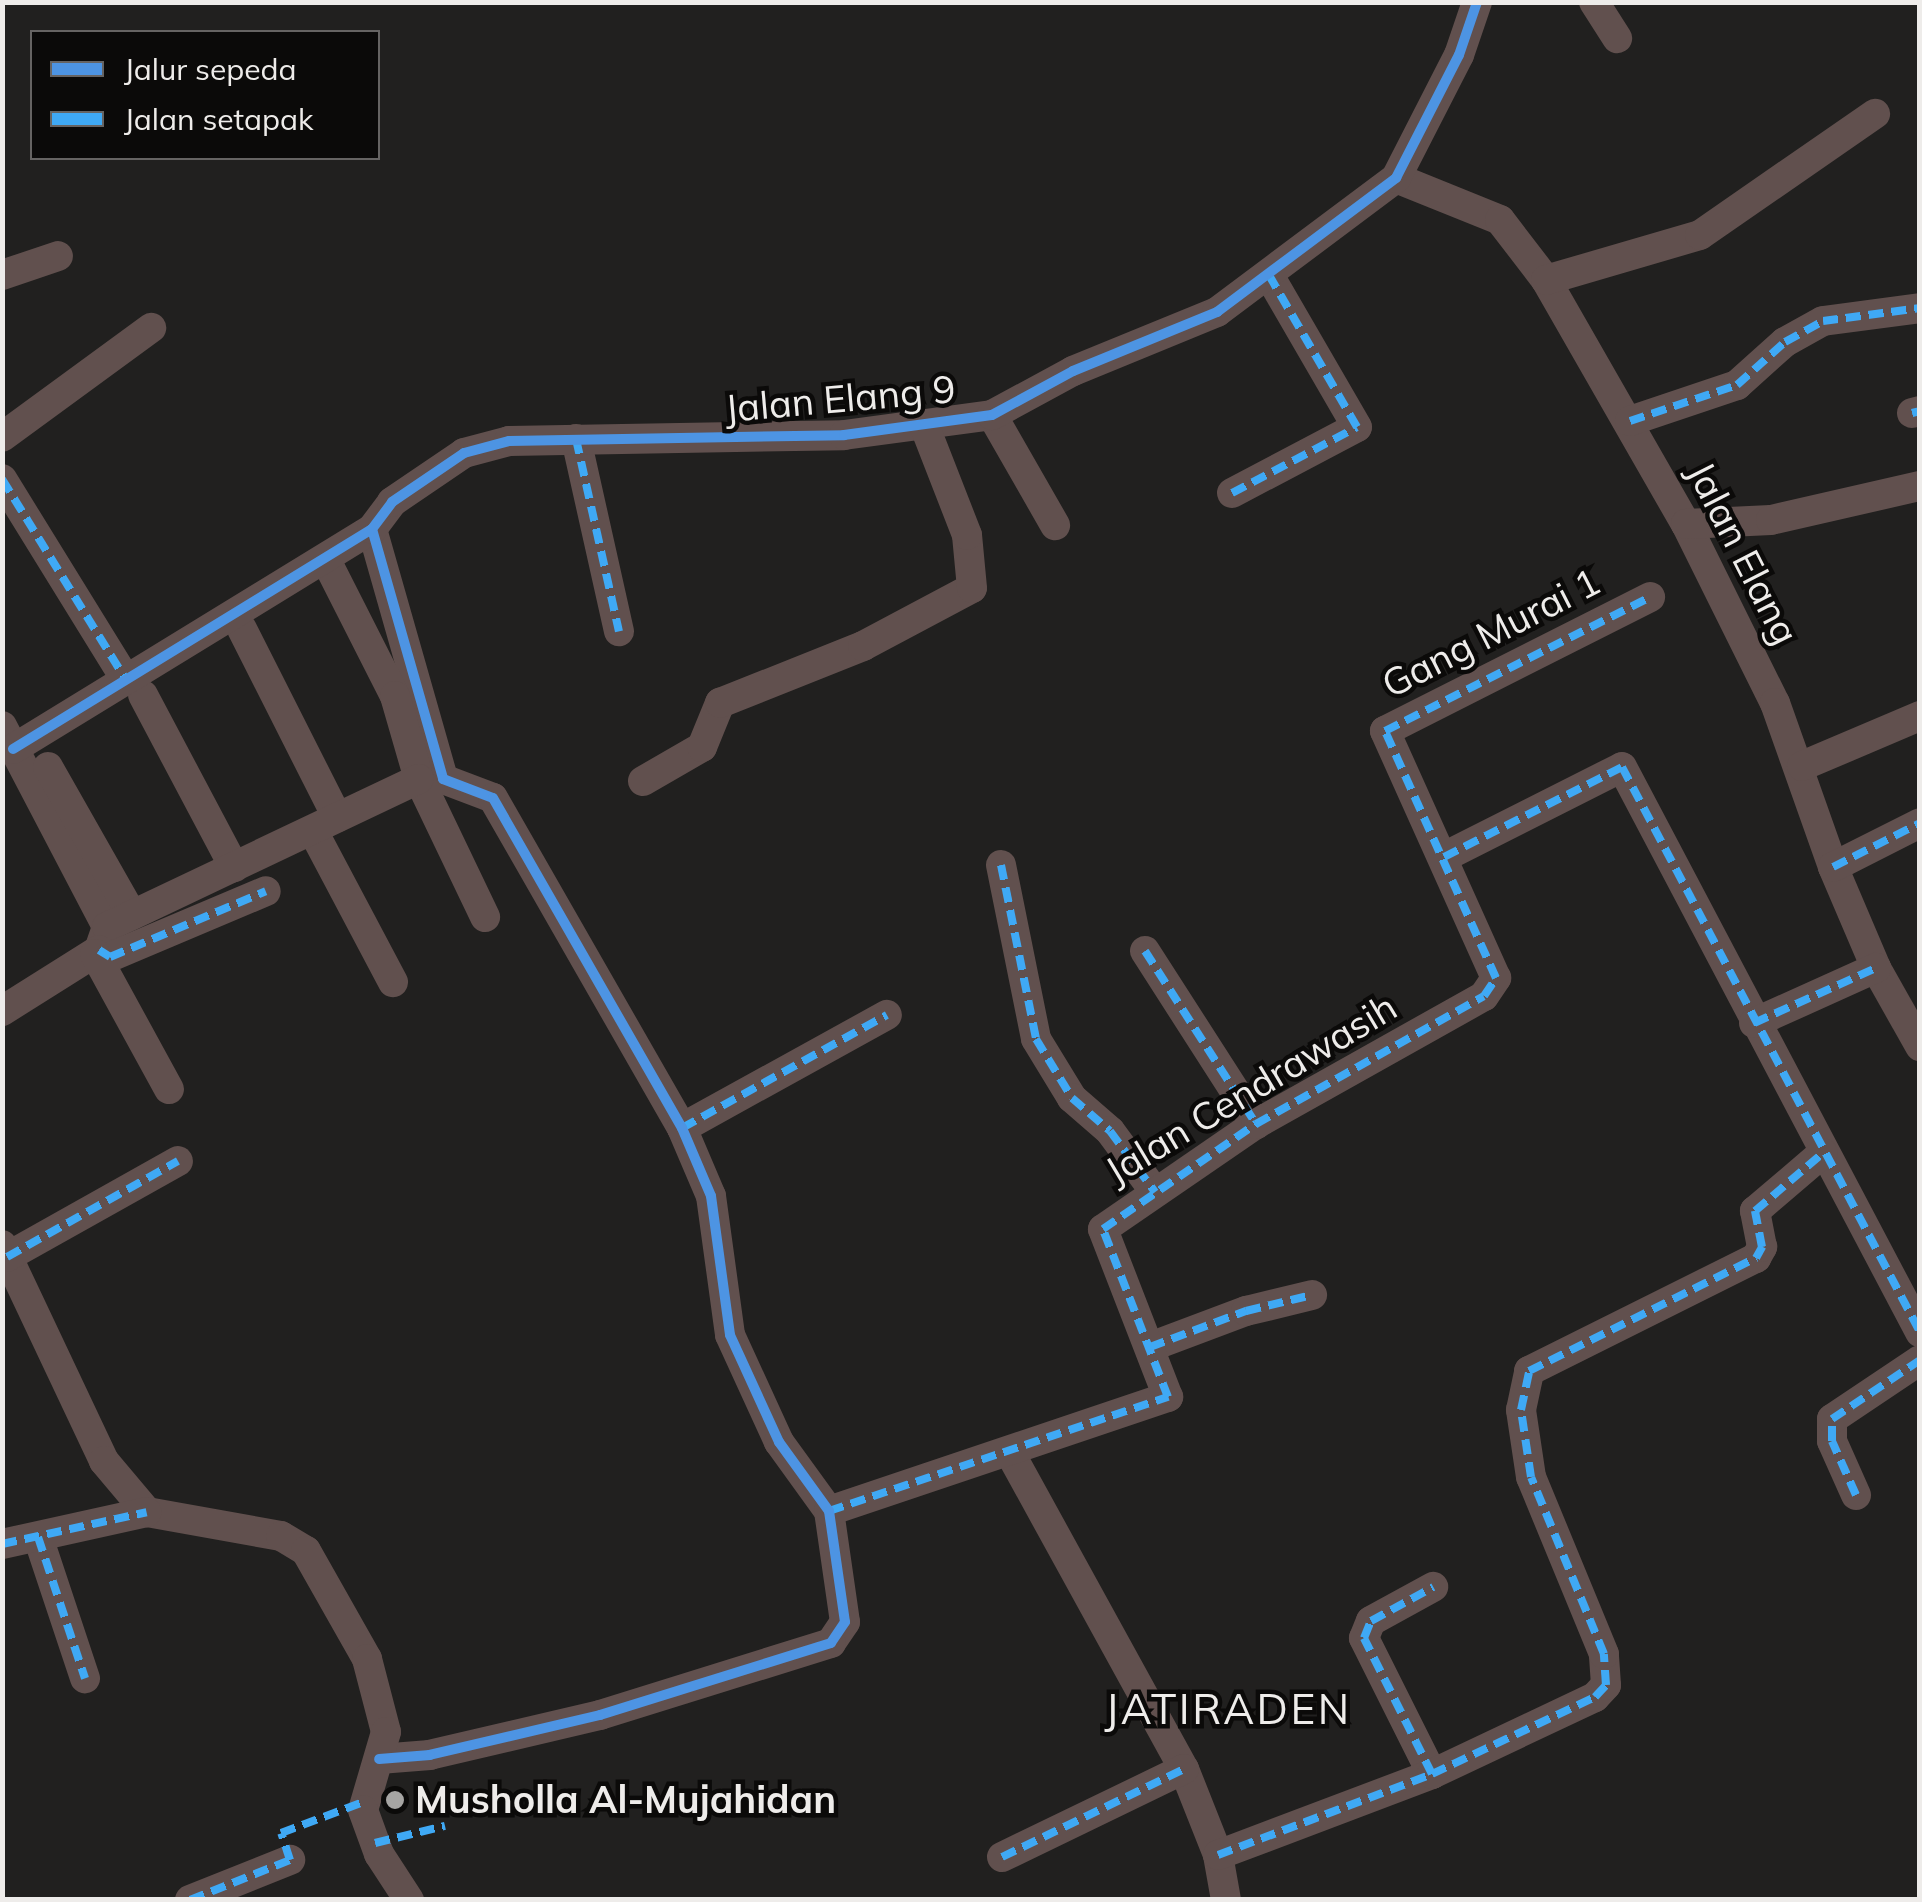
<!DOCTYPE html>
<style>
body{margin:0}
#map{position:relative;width:1922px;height:1902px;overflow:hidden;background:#21201f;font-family:Mulish,sans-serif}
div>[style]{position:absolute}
.minor>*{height:30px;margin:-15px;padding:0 15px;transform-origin:15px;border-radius:15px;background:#61504e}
.quiet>*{height:8px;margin-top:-4px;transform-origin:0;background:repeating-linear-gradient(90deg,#3fa9f5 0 15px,transparent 0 23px)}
.cycleway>*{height:10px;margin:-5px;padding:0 5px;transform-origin:5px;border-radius:5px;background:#4d94e3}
.dots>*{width:28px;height:28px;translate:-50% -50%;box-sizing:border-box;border:5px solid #0b0a09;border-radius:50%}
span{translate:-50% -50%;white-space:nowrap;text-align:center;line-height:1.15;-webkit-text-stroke:9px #0b0a09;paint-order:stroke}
.street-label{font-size:38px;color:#eeecea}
.poi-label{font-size:38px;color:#eeecea;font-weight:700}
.left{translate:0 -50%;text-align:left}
.quarter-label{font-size:42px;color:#eeecea;letter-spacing:2.5px}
.frame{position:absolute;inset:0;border:5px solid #eeecea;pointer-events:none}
.legend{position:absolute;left:30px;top:30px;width:350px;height:130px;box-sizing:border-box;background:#0b0a09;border:2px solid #666463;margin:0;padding:12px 18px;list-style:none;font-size:30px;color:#eeecea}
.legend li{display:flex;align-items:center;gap:20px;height:50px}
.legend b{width:50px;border:2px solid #666463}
</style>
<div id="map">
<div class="minor">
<div style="left:1594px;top:2px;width:43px;rotate:57.4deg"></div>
<div style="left:1396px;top:178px;width:112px;rotate:22deg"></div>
<div style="left:1500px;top:220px;width:76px;rotate:52.5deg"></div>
<div style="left:1546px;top:280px;width:281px;rotate:60.2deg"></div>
<div style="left:1686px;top:524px;width:200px;rotate:63.6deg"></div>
<div style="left:1775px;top:703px;width:174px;rotate:70.5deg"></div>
<div style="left:1833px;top:867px;width:110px;rotate:66.9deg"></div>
<div style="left:1876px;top:968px;width:90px;rotate:60.6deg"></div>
<div style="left:2px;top:275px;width:59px;rotate:-18.7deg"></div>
<div style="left:1546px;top:280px;width:160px;rotate:-16.3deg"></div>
<div style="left:1700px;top:235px;width:213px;rotate:-34.7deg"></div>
<div style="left:1912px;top:413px;width:8px;rotate:-14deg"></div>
<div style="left:992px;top:415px;width:127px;rotate:60.2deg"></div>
<div style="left:1630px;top:421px;width:113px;rotate:-18.6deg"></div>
<div style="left:1737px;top:385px;width:64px;rotate:-41.9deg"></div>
<div style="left:1785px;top:342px;width:43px;rotate:-28.9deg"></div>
<div style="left:1823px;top:321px;width:98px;rotate:-7.6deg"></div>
<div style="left:2px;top:437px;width:185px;rotate:-36.2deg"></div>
<div style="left:576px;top:439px;width:197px;rotate:77.4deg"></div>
<div style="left:2px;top:479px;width:236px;rotate:58.3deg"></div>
<div style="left:1232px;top:493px;width:141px;rotate:-27.8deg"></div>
<div style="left:1357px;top:427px;width:173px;rotate:-120.1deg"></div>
<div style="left:1686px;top:524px;width:85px;rotate:-2.7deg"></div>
<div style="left:1771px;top:520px;width:153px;rotate:-12.9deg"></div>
<div style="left:372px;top:529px;width:260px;rotate:74.1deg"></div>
<div style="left:443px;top:779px;width:53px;rotate:20.8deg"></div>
<div style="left:493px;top:798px;width:380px;rotate:60.2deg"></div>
<div style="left:682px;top:1128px;width:74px;rotate:66.9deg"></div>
<div style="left:711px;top:1196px;width:140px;rotate:82.2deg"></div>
<div style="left:730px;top:1335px;width:118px;rotate:65.4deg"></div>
<div style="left:779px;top:1442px;width:85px;rotate:54.1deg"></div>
<div style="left:829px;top:1511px;width:112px;rotate:81.8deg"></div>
<div style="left:845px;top:1622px;width:25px;rotate:124deg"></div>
<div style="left:831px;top:1643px;width:242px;rotate:162.7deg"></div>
<div style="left:600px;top:1715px;width:175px;rotate:166.8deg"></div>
<div style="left:430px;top:1755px;width:51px;rotate:175.5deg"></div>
<div style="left:331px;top:570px;width:141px;rotate:63.1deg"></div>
<div style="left:395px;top:696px;width:86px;rotate:73.9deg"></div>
<div style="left:419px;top:779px;width:153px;rotate:64.4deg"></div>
<div style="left:242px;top:629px;width:211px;rotate:63.2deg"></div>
<div style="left:143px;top:695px;width:195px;rotate:62.1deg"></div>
<div style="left:2px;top:726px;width:227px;rotate:62.4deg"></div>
<div style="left:107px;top:927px;width:24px;rotate:109deg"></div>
<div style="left:99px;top:950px;width:115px;rotate:147.8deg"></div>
<div style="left:13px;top:749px;width:421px;rotate:-31.5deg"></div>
<div style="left:372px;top:529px;width:34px;rotate:-53deg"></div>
<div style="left:392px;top:502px;width:87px;rotate:-34.2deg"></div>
<div style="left:464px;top:453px;width:47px;rotate:-14.9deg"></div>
<div style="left:509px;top:441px;width:335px;rotate:-1deg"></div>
<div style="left:844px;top:435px;width:149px;rotate:-7.7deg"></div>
<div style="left:992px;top:415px;width:92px;rotate:-28.5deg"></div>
<div style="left:1073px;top:371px;width:156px;rotate:-22.3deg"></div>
<div style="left:1217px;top:312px;width:224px;rotate:-36.8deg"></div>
<div style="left:1396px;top:178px;width:138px;rotate:-62.9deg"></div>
<div style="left:1459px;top:55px;width:56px;rotate:-71.2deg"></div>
<div style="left:1802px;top:766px;width:128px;rotate:-23deg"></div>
<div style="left:48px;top:767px;width:170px;rotate:60.4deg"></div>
<div style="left:643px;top:781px;width:68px;rotate:-30deg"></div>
<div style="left:702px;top:747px;width:48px;rotate:-67.8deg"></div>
<div style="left:720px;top:703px;width:154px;rotate:-21.7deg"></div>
<div style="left:863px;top:646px;width:123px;rotate:-28deg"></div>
<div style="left:972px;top:588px;width:53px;rotate:-95.4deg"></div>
<div style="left:967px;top:535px;width:116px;rotate:-111.3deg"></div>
<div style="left:313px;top:831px;width:171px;rotate:62.1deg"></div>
<div style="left:1444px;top:857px;width:199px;rotate:-26.8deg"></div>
<div style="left:1622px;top:767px;width:639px;rotate:62.19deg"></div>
<div style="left:1001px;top:865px;width:177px;rotate:78.6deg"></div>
<div style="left:1036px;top:1039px;width:69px;rotate:58.6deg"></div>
<div style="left:1072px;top:1098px;width:50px;rotate:41deg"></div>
<div style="left:1110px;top:1131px;width:76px;rotate:53.6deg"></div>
<div style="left:1833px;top:867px;width:97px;rotate:-26.8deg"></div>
<div style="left:107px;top:927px;width:345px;rotate:-25.4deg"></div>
<div style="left:99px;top:950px;width:13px;rotate:32deg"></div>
<div style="left:110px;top:957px;width:169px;rotate:-22.9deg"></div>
<div style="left:1145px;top:951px;width:206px;rotate:57.3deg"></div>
<div style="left:95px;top:954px;width:154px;rotate:61.3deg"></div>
<div style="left:1754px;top:1023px;width:134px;rotate:-24.3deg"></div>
<div style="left:682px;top:1128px;width:234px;rotate:-28.9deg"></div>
<div style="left:2px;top:1245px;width:239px;rotate:64.7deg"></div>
<div style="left:104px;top:1461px;width:67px;rotate:49.9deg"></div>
<div style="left:147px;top:1512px;width:136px;rotate:10.2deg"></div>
<div style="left:281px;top:1536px;width:29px;rotate:31deg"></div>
<div style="left:306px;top:1551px;width:124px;rotate:60.5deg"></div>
<div style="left:367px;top:1659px;width:75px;rotate:75.4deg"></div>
<div style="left:386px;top:1732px;width:81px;rotate:106.4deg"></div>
<div style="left:363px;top:1810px;width:47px;rotate:70deg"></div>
<div style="left:379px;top:1854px;width:55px;rotate:56.9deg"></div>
<div style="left:7px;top:1257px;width:196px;rotate:-29.3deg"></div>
<div style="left:1150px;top:1347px;width:103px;rotate:-20.6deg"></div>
<div style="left:1246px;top:1311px;width:68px;rotate:-13.6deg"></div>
<div style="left:1009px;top:1451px;width:363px;rotate:61.2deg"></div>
<div style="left:1184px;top:1769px;width:92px;rotate:68.4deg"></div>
<div style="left:1218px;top:1855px;width:46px;rotate:79.9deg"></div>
<div style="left:1856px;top:1495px;width:59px;rotate:-114deg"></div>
<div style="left:1832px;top:1441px;width:22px;rotate:-90deg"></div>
<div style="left:1832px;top:1419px;width:106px;rotate:-33.8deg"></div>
<div style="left:829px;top:1511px;width:358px;rotate:-18.6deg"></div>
<div style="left:1168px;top:1397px;width:180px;rotate:-111.2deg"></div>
<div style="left:1103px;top:1229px;width:186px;rotate:-34.5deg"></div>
<div style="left:1256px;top:1124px;width:261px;rotate:-29.3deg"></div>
<div style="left:1484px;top:996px;width:22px;rotate:-56deg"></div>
<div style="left:1496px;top:978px;width:271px;rotate:-114.2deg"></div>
<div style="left:1385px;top:731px;width:297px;rotate:-26.8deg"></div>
<div style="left:38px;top:1537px;width:149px;rotate:71.6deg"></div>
<div style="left:2px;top:1544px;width:148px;rotate:-12.4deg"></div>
<div style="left:1432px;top:1774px;width:152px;rotate:-116.6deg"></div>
<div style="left:1364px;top:1638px;width:18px;rotate:-68deg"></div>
<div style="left:1371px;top:1621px;width:71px;rotate:-28.7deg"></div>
<div style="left:1218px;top:1855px;width:229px;rotate:-20.7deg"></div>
<div style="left:1432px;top:1774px;width:180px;rotate:-25.3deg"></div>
<div style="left:1595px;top:1697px;width:16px;rotate:-47deg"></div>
<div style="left:1606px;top:1685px;width:31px;rotate:-94deg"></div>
<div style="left:1604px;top:1654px;width:191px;rotate:-112.4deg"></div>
<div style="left:1531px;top:1477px;width:68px;rotate:-98.5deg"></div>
<div style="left:1521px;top:1410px;width:40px;rotate:-78deg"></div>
<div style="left:1529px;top:1371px;width:254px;rotate:-26.5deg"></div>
<div style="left:1756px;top:1258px;width:13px;rotate:-61deg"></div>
<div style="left:1762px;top:1247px;width:37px;rotate:-101deg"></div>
<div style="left:1755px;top:1211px;width:89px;rotate:-40.5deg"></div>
<div style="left:1002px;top:1857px;width:202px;rotate:-25.8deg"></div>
<div style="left:190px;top:1900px;width:108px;rotate:-21.8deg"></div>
</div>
<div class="quiet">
<div style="left:1912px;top:413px;width:8px;rotate:-14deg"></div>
<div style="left:1630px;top:421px;width:113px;rotate:-18.6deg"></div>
<div style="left:1737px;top:385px;width:64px;rotate:-41.9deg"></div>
<div style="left:1785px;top:342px;width:43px;rotate:-28.9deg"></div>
<div style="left:1823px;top:321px;width:98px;rotate:-7.6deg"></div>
<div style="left:576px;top:439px;width:197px;rotate:77.4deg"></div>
<div style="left:2px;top:479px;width:236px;rotate:58.3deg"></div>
<div style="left:1232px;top:493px;width:141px;rotate:-27.8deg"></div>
<div style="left:1357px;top:427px;width:173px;rotate:-120.1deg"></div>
<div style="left:1444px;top:857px;width:199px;rotate:-26.8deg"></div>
<div style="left:1622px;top:767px;width:639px;rotate:62.19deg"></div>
<div style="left:1001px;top:865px;width:177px;rotate:78.6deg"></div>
<div style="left:1036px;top:1039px;width:69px;rotate:58.6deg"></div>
<div style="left:1072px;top:1098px;width:50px;rotate:41deg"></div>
<div style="left:1110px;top:1131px;width:76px;rotate:53.6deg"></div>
<div style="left:1833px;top:867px;width:97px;rotate:-26.8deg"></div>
<div style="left:99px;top:950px;width:13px;rotate:32deg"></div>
<div style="left:110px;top:957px;width:169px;rotate:-22.9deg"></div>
<div style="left:1145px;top:951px;width:206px;rotate:57.3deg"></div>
<div style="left:1754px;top:1023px;width:134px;rotate:-24.3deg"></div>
<div style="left:682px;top:1128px;width:234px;rotate:-28.9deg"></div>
<div style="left:7px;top:1257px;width:196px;rotate:-29.3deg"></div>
<div style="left:1150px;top:1347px;width:103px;rotate:-20.6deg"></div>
<div style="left:1246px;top:1311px;width:68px;rotate:-13.6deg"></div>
<div style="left:1856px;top:1495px;width:59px;rotate:-114deg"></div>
<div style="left:1832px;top:1441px;width:22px;rotate:-90deg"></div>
<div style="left:1832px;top:1419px;width:106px;rotate:-33.8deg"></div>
<div style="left:829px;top:1511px;width:358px;rotate:-18.6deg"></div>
<div style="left:1168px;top:1397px;width:180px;rotate:-111.2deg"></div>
<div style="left:1103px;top:1229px;width:186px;rotate:-34.5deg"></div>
<div style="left:1256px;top:1124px;width:261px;rotate:-29.3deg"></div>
<div style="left:1484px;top:996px;width:22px;rotate:-56deg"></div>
<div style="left:1496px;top:978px;width:271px;rotate:-114.2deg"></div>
<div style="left:1385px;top:731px;width:297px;rotate:-26.8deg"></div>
<div style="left:38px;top:1537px;width:149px;rotate:71.6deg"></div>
<div style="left:2px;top:1544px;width:148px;rotate:-12.4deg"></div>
<div style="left:1432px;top:1774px;width:152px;rotate:-116.6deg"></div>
<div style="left:1364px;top:1638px;width:18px;rotate:-68deg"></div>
<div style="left:1371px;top:1621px;width:71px;rotate:-28.7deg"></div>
<div style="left:375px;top:1843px;width:72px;rotate:-13.7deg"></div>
<div style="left:1218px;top:1855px;width:229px;rotate:-20.7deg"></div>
<div style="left:1432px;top:1774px;width:180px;rotate:-25.3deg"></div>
<div style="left:1595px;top:1697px;width:16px;rotate:-47deg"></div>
<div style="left:1606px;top:1685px;width:31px;rotate:-94deg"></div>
<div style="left:1604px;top:1654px;width:191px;rotate:-112.4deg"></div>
<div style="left:1531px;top:1477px;width:68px;rotate:-98.5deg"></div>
<div style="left:1521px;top:1410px;width:40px;rotate:-78deg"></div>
<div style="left:1529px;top:1371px;width:254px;rotate:-26.5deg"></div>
<div style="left:1756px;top:1258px;width:13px;rotate:-61deg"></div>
<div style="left:1762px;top:1247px;width:37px;rotate:-101deg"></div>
<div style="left:1755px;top:1211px;width:89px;rotate:-40.5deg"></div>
<div style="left:1002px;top:1857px;width:202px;rotate:-25.8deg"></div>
<div style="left:190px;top:1900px;width:108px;rotate:-21.8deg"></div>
<div style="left:290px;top:1860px;width:28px;rotate:-108deg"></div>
<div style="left:281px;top:1833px;width:88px;rotate:-20.7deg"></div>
</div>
<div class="cycleway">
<div style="left:372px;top:529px;width:260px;rotate:74.1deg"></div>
<div style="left:443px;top:779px;width:53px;rotate:20.8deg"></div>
<div style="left:493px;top:798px;width:380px;rotate:60.2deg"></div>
<div style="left:682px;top:1128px;width:74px;rotate:66.9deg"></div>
<div style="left:711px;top:1196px;width:140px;rotate:82.2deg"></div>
<div style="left:730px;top:1335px;width:118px;rotate:65.4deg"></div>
<div style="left:779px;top:1442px;width:85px;rotate:54.1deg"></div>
<div style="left:829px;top:1511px;width:112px;rotate:81.8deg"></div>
<div style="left:845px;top:1622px;width:25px;rotate:124deg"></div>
<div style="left:831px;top:1643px;width:242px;rotate:162.7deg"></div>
<div style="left:600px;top:1715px;width:175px;rotate:166.8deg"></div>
<div style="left:430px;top:1755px;width:51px;rotate:175.5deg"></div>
<div style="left:13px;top:749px;width:421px;rotate:-31.5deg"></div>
<div style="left:372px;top:529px;width:34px;rotate:-53deg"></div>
<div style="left:392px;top:502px;width:87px;rotate:-34.2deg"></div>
<div style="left:464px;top:453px;width:47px;rotate:-14.9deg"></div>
<div style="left:509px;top:441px;width:335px;rotate:-1deg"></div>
<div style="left:844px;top:435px;width:149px;rotate:-7.7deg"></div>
<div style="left:992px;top:415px;width:92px;rotate:-28.5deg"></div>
<div style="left:1073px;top:371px;width:156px;rotate:-22.3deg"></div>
<div style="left:1217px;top:312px;width:224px;rotate:-36.8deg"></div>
<div style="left:1396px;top:178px;width:138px;rotate:-62.9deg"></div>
<div style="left:1459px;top:55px;width:56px;rotate:-71.2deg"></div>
</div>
<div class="dots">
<div style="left:395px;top:1800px;background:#a6a5a3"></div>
</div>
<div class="street-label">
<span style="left:840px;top:399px;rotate:-5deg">Jalan Elang 9</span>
<span style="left:1743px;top:553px;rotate:63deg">Jalan Elang</span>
<span style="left:1491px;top:633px;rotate:-27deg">Gang Murai 1</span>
<span style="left:1251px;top:1089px;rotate:-31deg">Jalan Cendrawasih</span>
</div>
<div class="poi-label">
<span class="left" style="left:415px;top:1800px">Musholla Al-Mujahidan</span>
</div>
<div class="quarter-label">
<span style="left:1228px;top:1709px">JATIRADEN</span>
</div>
<div class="frame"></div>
<ul class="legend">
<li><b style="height:12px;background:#4d94e3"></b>Jalur sepeda</li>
<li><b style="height:12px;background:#3fa9f5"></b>Jalan setapak</li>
</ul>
</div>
